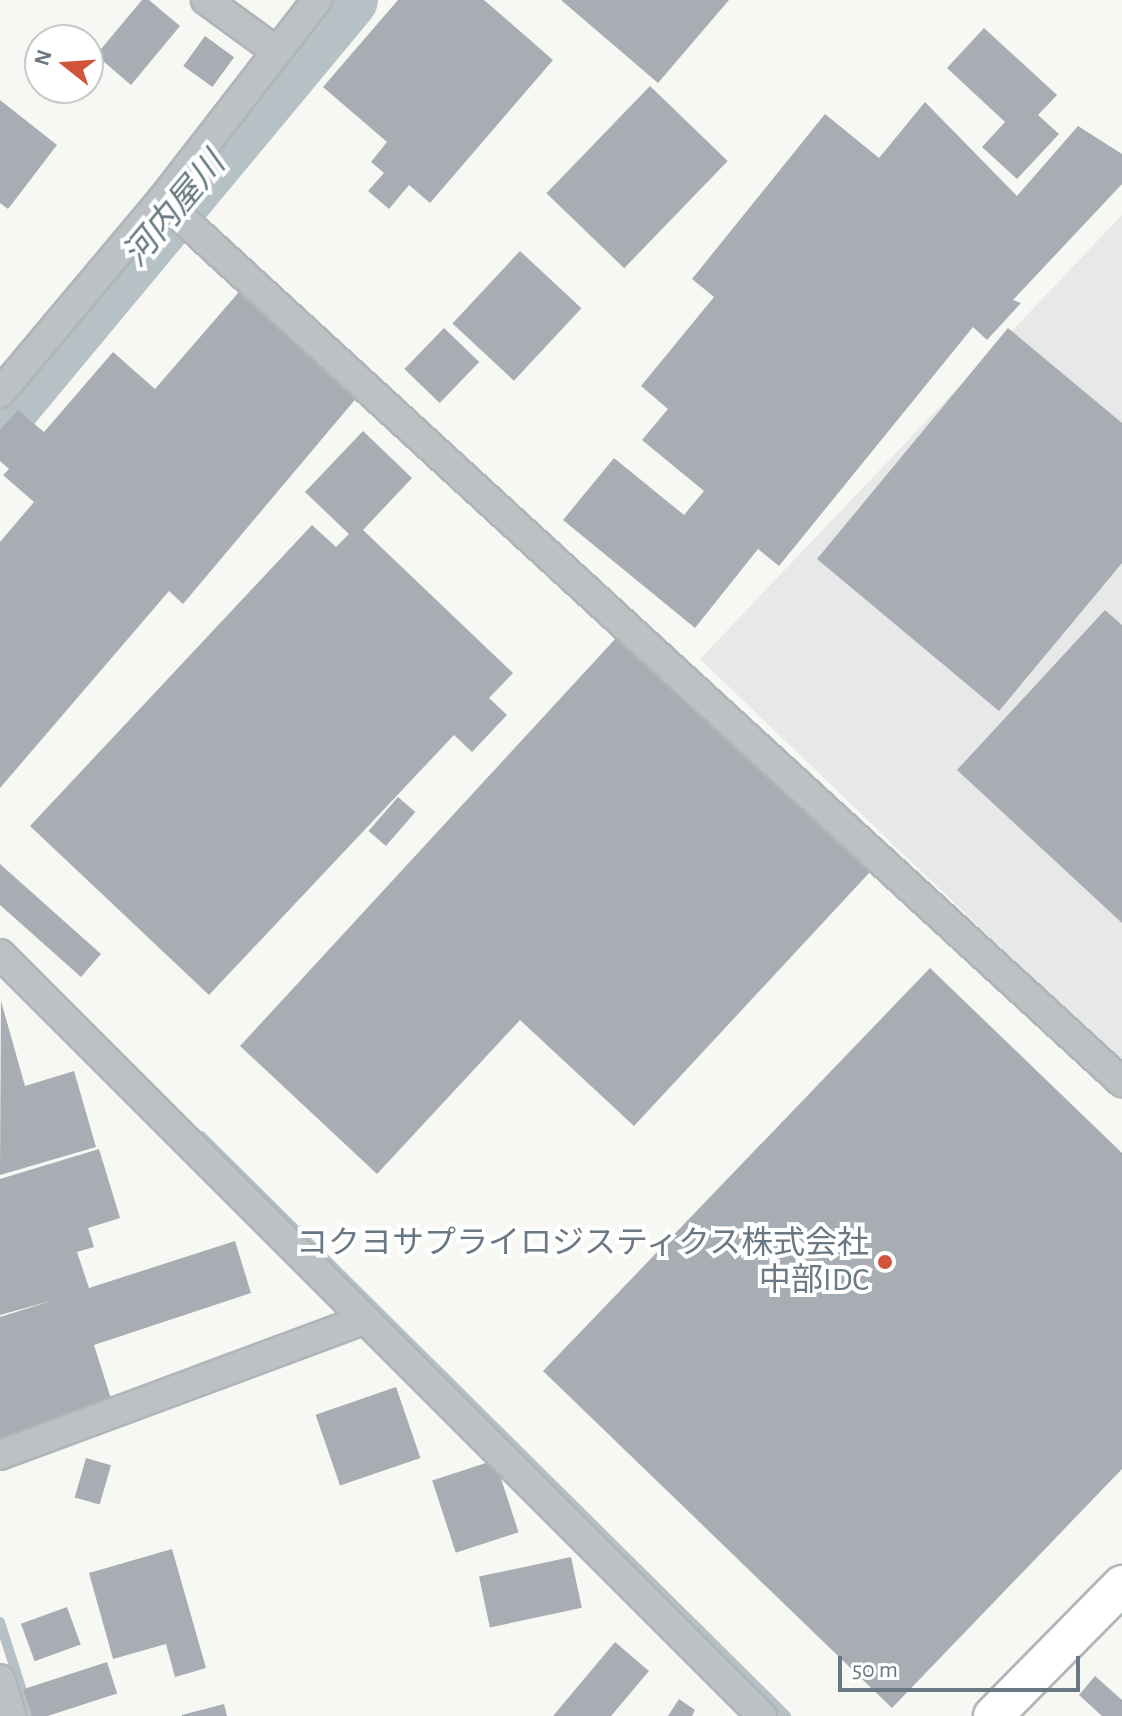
<!DOCTYPE html>
<meta charset="utf-8">
<style>
body{margin:0}
#map{position:relative;width:1122px;height:1716px;overflow:hidden;background:#f7f7f4;font-family:"Alegreya Sans","Noto Sans JP",sans-serif}
div>[style]{position:absolute}
.built>*{inset:0;background:#e8e8e8}
.stream>*{height:10px;margin:-5px;padding:0 5px;transform-origin:5px;border-radius:5px;background:#b5c1c4}
.river>*{height:58px;margin:-29px;padding:0 29px;transform-origin:29px;border-radius:29px;background:#b5c1c4}
.building>*{inset:0;background:#a7adb3;transform-origin:0 0}
.roads{filter:drop-shadow(2px 0 #afb5b9) drop-shadow(-2px 0 #afb5b9) drop-shadow(0 2px #afb5b9) drop-shadow(0 -2px #afb5b9)}
.street>*{height:28px;margin:-14px;padding:0 14px;transform-origin:14px;border-radius:14px;background:#bcc1c4}
.secondary>*{height:38px;margin:-19px;padding:0 19px;transform-origin:19px;border-radius:19px;background:#fff}
.dots>*{width:22px;height:22px;translate:-50% -50%;box-sizing:border-box;border:4px solid #fff;border-radius:50%}
span{translate:-50% -50%;white-space:nowrap;text-align:center;line-height:1.15;-webkit-text-stroke:8px #fff;paint-order:stroke}
.poi-label{font-size:32px;color:#697882}
.right{translate:-100% -50%;text-align:right}
.water-label{font-size:34px;color:#65797e;font-style:italic}
.north{position:absolute;left:24px;top:24px;width:80px;height:80px;box-sizing:border-box;background:#fff;border:2px solid #c3c9cd;border-radius:50%;rotate:287deg;font-size:22px;font-weight:700;line-height:32px;text-align:center;color:#697882}
.north::after{content:'';display:block;margin:auto;width:28px;height:36px;background:#d1543a;clip-path:polygon(50% 0,100% 100%,50% 72%,0 100%)}
.scale{position:absolute;left:838px;top:1656px;width:242px;height:36px;box-sizing:border-box;border:4px solid #697882;border-top:0;padding-left:10px;font-size:24px;line-height:28px;white-space:nowrap;color:#697882;-webkit-text-stroke:6px #fff;paint-order:stroke}
</style>
<div id="map">
<div class="built">
<div style="clip-path:polygon(1122px 215px,1122px 1064px,700px 659px)"></div>
</div>
<div class="stream">
<div style="left:201px;top:1136px;width:824px;rotate:44.75deg"></div>
<div style="left:0;top:1622px;width:99px;rotate:72.3deg"></div>
</div>
<div class="river">
<div style="left:0;top:420px;width:546px;rotate:-50.28deg"></div>
</div>
<div class="building">
<div style="clip-path:polygon(142px 0,149px 0,180px 26px,131px 85px,96px 55px)"></div>
<div style="clip-path:polygon(398px 0,484px 0,553px 60px,430px 203px,409px 185px,389px 209px,368px 191px,384px 173px,371px 162px,387px 142px,323px 87px)"></div>
<div style="clip-path:polygon(561px 0,729px 0,658px 83px)"></div>
<div style="clip-path:polygon(984px 28px,1057px 95px,1038px 115px,1059px 134px,1017px 179px,982px 147px,1005px 122px,947px 68px)"></div>
<div style="left:205px;top:36px;width:36px;height:37px;rotate:36deg"></div>
<div style="left:650px;top:86px;width:108px;height:149px;rotate:44deg"></div>
<div style="clip-path:polygon(0 100px,57px 145px,8px 209px,0 203px)"></div>
<div style="clip-path:polygon(925px 102px,1017px 196px,1078px 126px,1122px 154px,1122px 184px,1013px 300px,1021px 303px,987px 340px,973px 327px,779px 566px,758px 549px,695px 628px,563px 520px,614px 458px,684px 515px,704px 491px,642px 440px,668px 409px,641px 386px,714px 297px,692px 279px,825px 114px,879px 158px)"></div>
<div style="left:520px;top:251px;width:84px;height:99px;rotate:43deg"></div>
<div style="clip-path:polygon(245px 285px,364px 389px,183px 604px,169px 591px,0 788px,0 542px,34px 502px,3px 475px,9px 469px,0 461px,0 430px,18px 410px,44px 432px,113px 352px,155px 389px)"></div>
<div style="left:444px;top:328px;width:49px;height:57px;rotate:44deg"></div>
<div style="clip-path:polygon(1008px 328px,1122px 423px,1122px 563px,999px 711px,817px 559px)"></div>
<div style="clip-path:polygon(363px 431px,412px 478px,363px 530px,513px 673px,489px 698px,507px 715px,472px 752px,454px 735px,209px 995px,30px 826px,312px 525px,336px 547px,349px 534px,305px 492px)"></div>
<div style="clip-path:polygon(1105px 610px,1122px 625px,1122px 923px,957px 770px)"></div>
<div style="clip-path:polygon(617px 637px,870px 872px,634px 1126px,520px 1020px,377px 1174px,240px 1046px)"></div>
<div style="left:398px;top:797px;width:23px;height:45px;rotate:41deg"></div>
<div style="clip-path:polygon(0 864px,101px 954px,81px 977px,0 905px)"></div>
<div style="clip-path:polygon(930px 968px,1122px 1153px,1122px 1469px,892px 1708px,543px 1371px)"></div>
<div style="clip-path:polygon(1px 1001px,25px 1086px,74px 1071px,96px 1147px,0 1175px)"></div>
<div style="clip-path:polygon(99px 1149px,120px 1218px,88px 1228px,94px 1247px,77px 1252px,89px 1288px,235px 1241px,251px 1293px,94px 1345px,113px 1405px,0 1442px,0 1317px,54px 1300px,0 1315px,0 1179px)"></div>
<div style="left:396px;top:1387px;width:75px;height:85px;rotate:71deg"></div>
<div style="left:86px;top:1458px;width:26px;height:41px;rotate:16deg"></div>
<div style="left:495px;top:1460px;width:76px;height:66px;rotate:72deg"></div>
<div style="clip-path:polygon(172px 1549px,206px 1668px,175px 1677px,166px 1644px,113px 1659px,89px 1573px)"></div>
<div style="left:571px;top:1557px;width:52px;height:94px;rotate:78deg"></div>
<div style="left:67px;top:1607px;width:40px;height:49px;rotate:70deg"></div>
<div style="clip-path:polygon(615px 1642px,649px 1671px,611px 1716px,553px 1716px)"></div>
<div style="left:107px;top:1662px;width:33px;height:88px;rotate:72deg"></div>
<div style="clip-path:polygon(1095px 1676px,1122px 1700px,1122px 1716px,1102px 1716px,1079px 1695px)"></div>
<div style="clip-path:polygon(679px 1699px,695px 1710px,692px 1716px,668px 1716px)"></div>
<div style="clip-path:polygon(224px 1704px,227px 1716px,182px 1716px,182px 1715px)"></div>
</div>
<div class="roads">
<div class="street">
<div style="left:206px;top:0;width:87px;rotate:36.1deg"></div>
<div style="left:162px;top:200px;width:1304px;rotate:42.58deg"></div>
<div style="left:0;top:393px;width:252px;rotate:-50deg"></div>
<div style="left:162px;top:200px;width:253px;rotate:-52.2deg"></div>
<div style="left:0;top:954px;width:1078px;rotate:45deg"></div>
<div style="left:0;top:1455px;width:390px;rotate:-20.4deg"></div>
<div style="left:0;top:1679px;width:39px;rotate:73deg"></div>
</div>
<div class="secondary">
<div style="left:993px;top:1716px;width:184px;rotate:-45.4deg"></div>
</div>
</div>
<div class="dots">
<div style="left:885px;top:1262px;background:#d1543a"></div>
</div>
<div class="poi-label">
<span class="right" style="left:869px;top:1262px">コクヨサプライロジスティクス株式会社<br>中部IDC</span>
</div>
<div class="water-label">
<span style="left:175px;top:210px;rotate:-50deg">河内屋川</span>
</div>
<div class="north">N</div>
<div class="scale">50 m</div>
</div>
